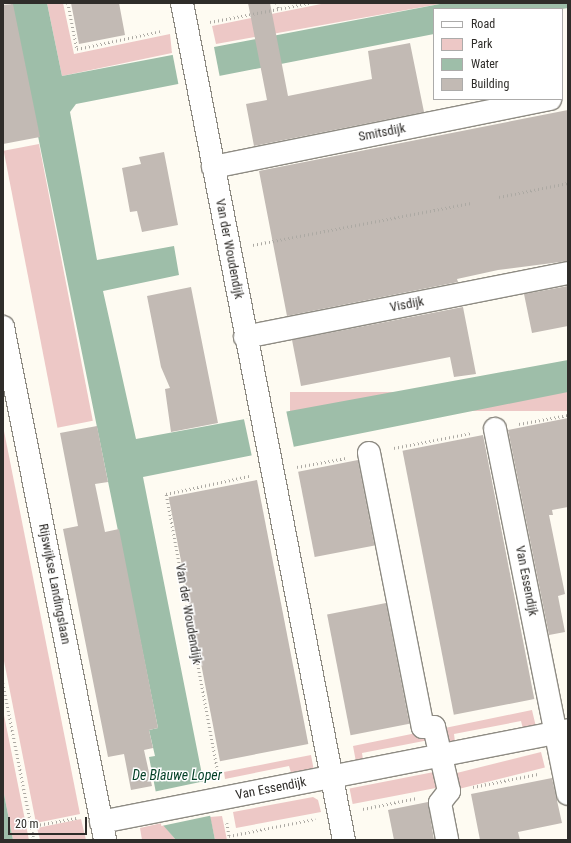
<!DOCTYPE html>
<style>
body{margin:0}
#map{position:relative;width:571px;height:843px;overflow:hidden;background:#fefbf2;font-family:"Roboto Condensed",sans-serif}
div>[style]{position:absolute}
.green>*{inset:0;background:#edc8c6;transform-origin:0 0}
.water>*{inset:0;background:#9ebea9}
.pier>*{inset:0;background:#fefbf2;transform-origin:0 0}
.building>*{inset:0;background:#c2bab4;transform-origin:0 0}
.path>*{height:2.5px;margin-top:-1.25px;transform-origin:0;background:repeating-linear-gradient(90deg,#aca9a3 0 1px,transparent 0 4px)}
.roads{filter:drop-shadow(1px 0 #8e8b83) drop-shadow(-1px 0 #8e8b83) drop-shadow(0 1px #8e8b83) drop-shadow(0 -1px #8e8b83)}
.street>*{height:22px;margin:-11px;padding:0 11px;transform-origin:11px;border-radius:11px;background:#fff}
span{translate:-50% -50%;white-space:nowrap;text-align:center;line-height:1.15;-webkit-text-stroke:3px #fff;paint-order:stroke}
.street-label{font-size:13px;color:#2f2d2a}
.water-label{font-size:14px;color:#023f25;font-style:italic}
.frame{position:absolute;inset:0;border:4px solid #2f2d2a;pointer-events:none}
.legend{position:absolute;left:433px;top:8px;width:130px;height:92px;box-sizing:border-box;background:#fff;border:1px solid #acabaa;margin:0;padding:5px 7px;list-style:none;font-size:12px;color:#2f2d2a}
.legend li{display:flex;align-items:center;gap:8px;height:20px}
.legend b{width:20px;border:1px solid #acabaa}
.scale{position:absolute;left:8px;top:817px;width:79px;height:18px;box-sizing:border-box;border:2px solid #2f2d2a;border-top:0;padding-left:5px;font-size:12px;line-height:14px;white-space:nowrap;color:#2f2d2a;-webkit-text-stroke:3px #fff;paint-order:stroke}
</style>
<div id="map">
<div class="green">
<div style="clip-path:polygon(47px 3px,63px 3px,74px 54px,170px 34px,172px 53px,62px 76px)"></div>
<div style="clip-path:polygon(326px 3px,445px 3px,216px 44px,212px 26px)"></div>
<div style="left:39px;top:144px;width:282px;height:36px;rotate:79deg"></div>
<div style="left:568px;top:392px;width:19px;height:278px;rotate:90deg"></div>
<div style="clip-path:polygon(3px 426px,80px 814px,36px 823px,3px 656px)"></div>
<div style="clip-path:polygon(3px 710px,29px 840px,13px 840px,3px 789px)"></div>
<div style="clip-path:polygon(532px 710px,536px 727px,523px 729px,521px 721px,454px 734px,455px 742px,443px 744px,440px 729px)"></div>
<div style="clip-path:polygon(431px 730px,429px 740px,362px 753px,363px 760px,356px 762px,353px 746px)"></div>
<div style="left:541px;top:752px;width:16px;height:90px;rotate:76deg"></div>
<div style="clip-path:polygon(311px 755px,314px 771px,292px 776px,289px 766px,225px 779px,224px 772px)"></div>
<div style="left:434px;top:772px;width:16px;height:86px;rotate:79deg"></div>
<div style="clip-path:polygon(313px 797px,318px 800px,321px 812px,236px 828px,233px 812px)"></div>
<div style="clip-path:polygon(222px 816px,227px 840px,215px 840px,210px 817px)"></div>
<div style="clip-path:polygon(81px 819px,86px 840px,40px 840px,37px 828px)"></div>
<div style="clip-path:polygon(162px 823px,176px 840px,142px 840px,140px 828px)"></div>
</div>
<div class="water">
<div style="clip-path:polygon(11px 3px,47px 3px,62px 76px,445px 3px,568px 3px,568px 8px,562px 9px,434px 9px,434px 34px,76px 104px,70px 112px,97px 260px,174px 246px,179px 275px,103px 291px,136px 439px,568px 360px,568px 392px,143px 477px,215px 840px,176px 840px,162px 824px,149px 757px,155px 756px,149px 730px,158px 728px)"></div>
<div style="clip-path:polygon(3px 789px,13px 840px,3px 840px)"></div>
</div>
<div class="pier">
<div style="left:213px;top:42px;width:37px;height:42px;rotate:79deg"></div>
<div style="left:286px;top:410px;width:40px;height:43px;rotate:78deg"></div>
<div style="left:205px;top:781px;width:35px;height:52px;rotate:78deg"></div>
</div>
<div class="building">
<div style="clip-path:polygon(71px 3px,119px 3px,125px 35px,79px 44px)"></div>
<div style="clip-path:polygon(248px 3px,270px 3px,288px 96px,372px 79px,368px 51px,410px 43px,424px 112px,254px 146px,246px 104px,267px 100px)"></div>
<div style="clip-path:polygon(13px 4px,40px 137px,3px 144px,3px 5px)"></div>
<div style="clip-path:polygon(568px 110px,568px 261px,498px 270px,457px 279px,458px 282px,287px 316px,259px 171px)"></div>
<div style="clip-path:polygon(164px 152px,178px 225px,142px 232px,137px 211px,130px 212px,122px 168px,141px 164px,139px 157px)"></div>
<div style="clip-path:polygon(568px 286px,568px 326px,532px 333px,524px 294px)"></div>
<div style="clip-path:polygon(191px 287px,218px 423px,171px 432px,165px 389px,170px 388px,161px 367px,147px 296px)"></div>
<div style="clip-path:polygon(463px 307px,476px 374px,454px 377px,450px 357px,301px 386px,292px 340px)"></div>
<div style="clip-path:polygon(568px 418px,568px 507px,552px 510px,553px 515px,549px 515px,565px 594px,558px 596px,565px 632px,549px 635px,508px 430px)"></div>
<div style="clip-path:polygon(97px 426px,108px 482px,95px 484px,105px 532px,119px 529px,158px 728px,149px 730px,153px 748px,144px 750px,152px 786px,131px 790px,124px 754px,108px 757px,63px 529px,78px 526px,60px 433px)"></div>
<div style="left:483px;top:435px;width:269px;height:82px;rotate:79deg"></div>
<div style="left:358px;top:460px;width:87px;height:61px;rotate:79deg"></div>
<div style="left:257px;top:480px;width:269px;height:90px;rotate:79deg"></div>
<div style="left:386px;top:603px;width:123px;height:60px;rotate:79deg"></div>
<div style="clip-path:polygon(552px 778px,562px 823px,518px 832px,520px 840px,480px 840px,471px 794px)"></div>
<div style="clip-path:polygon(428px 802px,434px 840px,394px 840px,388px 810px)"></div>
</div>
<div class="path">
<div style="left:68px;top:3px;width:47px;rotate:78.9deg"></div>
<div style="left:77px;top:49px;width:87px;rotate:-12deg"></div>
<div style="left:277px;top:3px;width:7px;rotate:74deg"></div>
<div style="left:210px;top:22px;width:102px;rotate:-10.8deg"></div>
<div style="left:499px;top:197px;width:70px;rotate:-11.5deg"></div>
<div style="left:253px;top:245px;width:222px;rotate:-10.9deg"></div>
<div style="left:519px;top:424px;width:50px;rotate:-10.4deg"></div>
<div style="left:394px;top:448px;width:78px;rotate:-11deg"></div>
<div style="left:297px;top:467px;width:50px;rotate:-10.4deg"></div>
<div style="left:3px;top:683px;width:160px;rotate:78.8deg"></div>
<div style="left:218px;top:775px;width:286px;rotate:-100.5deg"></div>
<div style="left:166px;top:494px;width:85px;rotate:-12.2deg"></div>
<div style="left:473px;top:787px;width:66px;rotate:-11.3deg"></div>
<div style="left:363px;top:809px;width:55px;rotate:-11.5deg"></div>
<div style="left:227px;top:823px;width:17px;rotate:80deg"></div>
<div style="left:32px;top:826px;width:45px;rotate:-10.3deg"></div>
<div style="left:229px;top:836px;width:88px;rotate:-11.2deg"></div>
</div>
<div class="roads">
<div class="street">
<div style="left:182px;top:3px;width:853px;rotate:79.05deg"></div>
<div style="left:213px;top:167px;width:344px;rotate:-11.4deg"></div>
<div style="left:3px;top:327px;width:523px;rotate:78.75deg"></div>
<div style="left:245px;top:337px;width:329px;rotate:-11.2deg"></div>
<div style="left:495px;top:429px;width:372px;rotate:78.7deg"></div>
<div style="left:369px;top:453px;width:279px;rotate:78.9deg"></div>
<div style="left:423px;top:727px;width:11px"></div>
<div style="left:434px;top:727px;width:66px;rotate:76.8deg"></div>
<div style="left:449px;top:791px;width:15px;rotate:127deg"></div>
<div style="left:440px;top:803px;width:38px;rotate:79deg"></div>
<div style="left:101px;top:822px;width:476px;rotate:-11.1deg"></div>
</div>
</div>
<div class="street-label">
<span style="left:382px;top:133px;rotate:-11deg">Smitsdijk</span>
<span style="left:229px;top:249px;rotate:79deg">Van der Woudendijk</span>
<span style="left:407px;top:305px;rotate:-11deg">Visdijk</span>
<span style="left:526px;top:581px;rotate:79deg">Van Essendijk</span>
<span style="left:54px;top:584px;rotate:79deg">Rijswijkse Landingslaan</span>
<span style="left:188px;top:614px;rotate:80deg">Van der Woudendijk</span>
<span style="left:271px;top:789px;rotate:-11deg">Van Essendijk</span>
</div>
<div class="water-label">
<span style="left:177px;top:775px">De Blauwe Loper</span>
</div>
<div class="frame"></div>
<ul class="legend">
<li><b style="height:5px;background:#fff"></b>Road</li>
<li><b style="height:11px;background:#edc8c6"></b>Park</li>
<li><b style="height:11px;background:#9ebea9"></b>Water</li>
<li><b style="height:11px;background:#c2bab4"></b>Building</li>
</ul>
<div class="scale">20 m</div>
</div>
